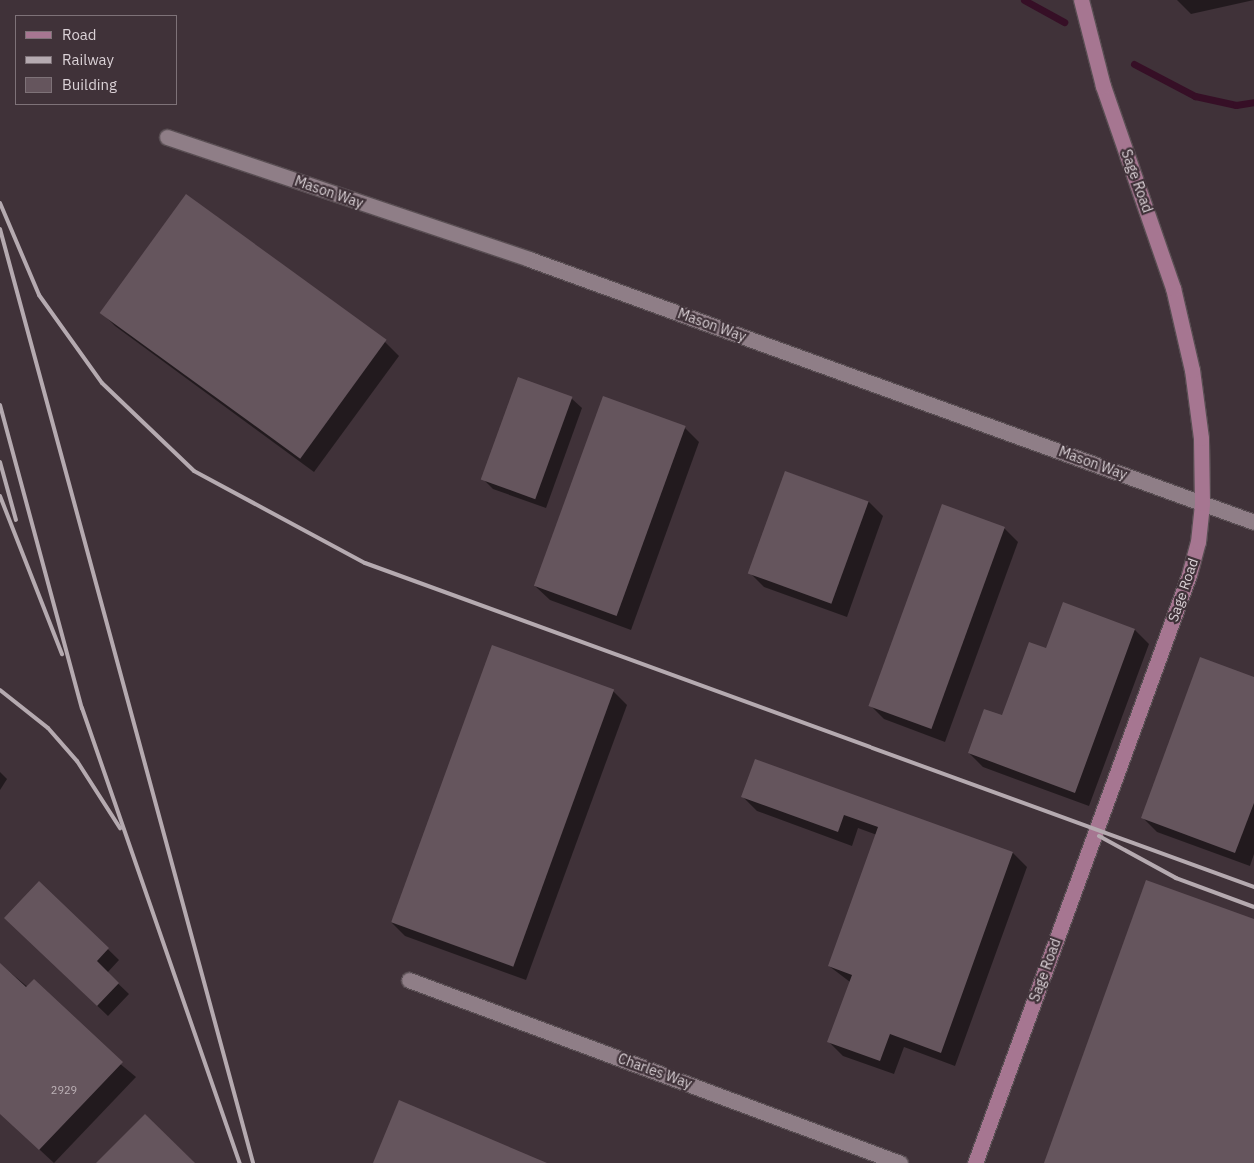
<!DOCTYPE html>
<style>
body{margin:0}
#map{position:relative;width:1254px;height:1163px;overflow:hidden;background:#403239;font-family:"IBM Plex Sans",sans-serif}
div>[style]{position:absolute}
.shadow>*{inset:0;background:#0007}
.stream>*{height:7px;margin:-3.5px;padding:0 3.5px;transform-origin:3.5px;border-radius:3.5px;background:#360f26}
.building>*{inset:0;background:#65555d;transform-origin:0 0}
.roads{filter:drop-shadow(1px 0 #594e53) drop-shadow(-1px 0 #594e53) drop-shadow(0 1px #594e53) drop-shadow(0 -1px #594e53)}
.minor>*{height:15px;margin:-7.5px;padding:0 7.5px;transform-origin:7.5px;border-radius:7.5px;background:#8f7e87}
.major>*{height:15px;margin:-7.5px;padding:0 7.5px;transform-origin:7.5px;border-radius:7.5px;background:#a67691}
.rail>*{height:4px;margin:-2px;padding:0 2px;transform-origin:2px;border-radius:2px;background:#b5aab0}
span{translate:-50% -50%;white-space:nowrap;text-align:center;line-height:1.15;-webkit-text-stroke:4.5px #403239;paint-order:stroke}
.number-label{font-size:11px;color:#beb3b8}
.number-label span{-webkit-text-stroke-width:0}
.street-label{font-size:14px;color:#dbd2d7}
.legend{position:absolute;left:15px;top:15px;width:162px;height:90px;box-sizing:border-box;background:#403239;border:1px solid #7e7278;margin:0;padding:6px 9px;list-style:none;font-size:15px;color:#dbd2d7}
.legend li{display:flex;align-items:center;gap:10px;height:25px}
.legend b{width:25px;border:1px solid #7e7278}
</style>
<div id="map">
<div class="shadow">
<div style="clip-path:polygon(1177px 0,1254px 0,1191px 14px)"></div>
<div style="clip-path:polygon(101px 312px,385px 342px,399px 356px,314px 472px,115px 326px)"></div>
<div style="clip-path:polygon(571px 398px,582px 408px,546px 508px,493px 489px,483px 479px)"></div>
<div style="clip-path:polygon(685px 428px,699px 442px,631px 630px,550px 600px,535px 586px)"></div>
<div style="clip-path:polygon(786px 472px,869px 502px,883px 516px,847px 617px,764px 587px,750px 573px)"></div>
<div style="clip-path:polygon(1004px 528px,1018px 542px,945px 742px,884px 719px,870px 705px)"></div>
<div style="clip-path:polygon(1063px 604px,1135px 630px,1149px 644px,1089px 806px,983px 767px,969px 753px,1002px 717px,1046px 650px)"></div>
<div style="clip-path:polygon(1254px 679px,1254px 854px,1250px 866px,1157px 832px,1143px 818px)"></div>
<div style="clip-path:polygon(613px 691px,627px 705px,526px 980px,405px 936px,391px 922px)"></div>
<div style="clip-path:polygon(756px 760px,1013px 853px,1027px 867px,955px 1066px,904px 1047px,894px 1074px,843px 1056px,829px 1042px,850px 982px,829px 966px,877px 835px,858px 828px,852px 846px,757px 811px,743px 797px)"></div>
<div style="clip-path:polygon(0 772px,7px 779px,0 790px)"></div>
<div style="clip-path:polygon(39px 882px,119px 960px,107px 973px,129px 994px,108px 1016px,16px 928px)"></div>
<div style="clip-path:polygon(0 964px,136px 1077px,54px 1163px,0 1113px)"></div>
</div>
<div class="stream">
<div style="left:1024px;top:0;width:46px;rotate:28.8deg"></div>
<div style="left:1134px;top:64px;width:69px;rotate:27.7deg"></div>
<div style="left:1195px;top:96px;width:42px;rotate:12.4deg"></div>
<div style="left:1236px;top:105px;width:18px;rotate:-9deg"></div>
</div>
<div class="building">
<div style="left:186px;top:194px;width:248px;height:147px;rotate:36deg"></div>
<div style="left:518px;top:377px;width:58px;height:109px;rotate:20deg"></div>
<div style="left:603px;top:396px;width:88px;height:202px;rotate:20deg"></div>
<div style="left:785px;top:471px;width:89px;height:109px;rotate:20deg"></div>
<div style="left:942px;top:504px;width:67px;height:215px;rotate:20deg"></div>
<div style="clip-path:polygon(1063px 602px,1135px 629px,1075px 793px,968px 753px,984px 709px,1002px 715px,1029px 642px,1046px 648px)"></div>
<div style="left:492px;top:645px;width:130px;height:295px;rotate:20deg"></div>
<div style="clip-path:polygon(1200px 657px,1254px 677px,1254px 803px,1235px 853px,1141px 818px)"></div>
<div style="clip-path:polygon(755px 759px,1013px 852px,941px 1053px,890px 1034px,880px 1061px,827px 1042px,852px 975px,828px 966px,878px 827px,844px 815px,838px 832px,741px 797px)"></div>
<div style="clip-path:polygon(1146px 880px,1254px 919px,1254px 1163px,1044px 1163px)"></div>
<div style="clip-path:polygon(39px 881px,109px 948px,97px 961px,119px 983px,97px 1006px,4px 918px)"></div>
<div style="clip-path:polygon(0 963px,26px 987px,34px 979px,123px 1062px,39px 1150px,0 1114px)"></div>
<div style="clip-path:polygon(399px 1100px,547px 1163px,373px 1163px)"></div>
<div style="clip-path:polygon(145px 1114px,195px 1163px,96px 1163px)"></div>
</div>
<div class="roads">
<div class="minor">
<div style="left:167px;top:137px;width:382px;rotate:18.6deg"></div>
<div style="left:529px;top:259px;width:771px;rotate:19.94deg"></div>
<div style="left:409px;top:980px;width:524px;rotate:20.44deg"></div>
</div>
<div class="major">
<div style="left:975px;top:1163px;width:626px;rotate:-70deg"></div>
<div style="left:1189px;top:575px;width:34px;rotate:-75deg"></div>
<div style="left:1198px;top:542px;width:39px;rotate:-84deg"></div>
<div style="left:1202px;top:503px;width:65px;rotate:-90.9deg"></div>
<div style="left:1201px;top:438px;width:69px;rotate:-97.5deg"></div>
<div style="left:1192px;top:370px;width:84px;rotate:-103deg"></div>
<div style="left:1173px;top:288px;width:214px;rotate:-109.1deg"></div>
<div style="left:1103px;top:86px;width:89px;rotate:-104.3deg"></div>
</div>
</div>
<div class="rail">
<div style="left:0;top:203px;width:100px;rotate:67deg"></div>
<div style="left:39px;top:295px;width:108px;rotate:54.4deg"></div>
<div style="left:102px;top:383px;width:127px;rotate:43.7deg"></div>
<div style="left:194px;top:471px;width:194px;rotate:28.3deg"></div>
<div style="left:365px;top:563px;width:946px;rotate:20.02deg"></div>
<div style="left:0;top:229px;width:968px;rotate:74.84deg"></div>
<div style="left:0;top:405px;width:314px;rotate:74.9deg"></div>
<div style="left:82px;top:708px;width:482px;rotate:70.9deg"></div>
<div style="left:0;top:462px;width:60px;rotate:74.6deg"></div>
<div style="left:0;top:496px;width:170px;rotate:68.6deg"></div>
<div style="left:0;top:690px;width:61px;rotate:38.4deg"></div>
<div style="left:48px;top:728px;width:44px;rotate:48.7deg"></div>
<div style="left:77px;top:761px;width:80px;rotate:57.3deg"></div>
<div style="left:1099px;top:836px;width:88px;rotate:28.6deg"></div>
<div style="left:1176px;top:878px;width:83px;rotate:20.4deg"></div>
</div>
<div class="number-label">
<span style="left:64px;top:1090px">2929</span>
</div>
<div class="street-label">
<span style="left:1137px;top:181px;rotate:70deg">Sage Road</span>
<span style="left:329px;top:192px;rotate:19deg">Mason Way</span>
<span style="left:712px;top:325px;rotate:20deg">Mason Way</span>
<span style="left:1093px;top:463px;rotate:20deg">Mason Way</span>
<span style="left:1183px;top:590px;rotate:-71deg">Sage Road</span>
<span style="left:1045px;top:970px;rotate:-70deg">Sage Road</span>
<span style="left:655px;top:1071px;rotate:20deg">Charles Way</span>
</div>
<ul class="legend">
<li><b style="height:6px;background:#a67691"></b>Road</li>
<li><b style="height:6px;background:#b5aab0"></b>Railway</li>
<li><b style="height:14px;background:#65555d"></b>Building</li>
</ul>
</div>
